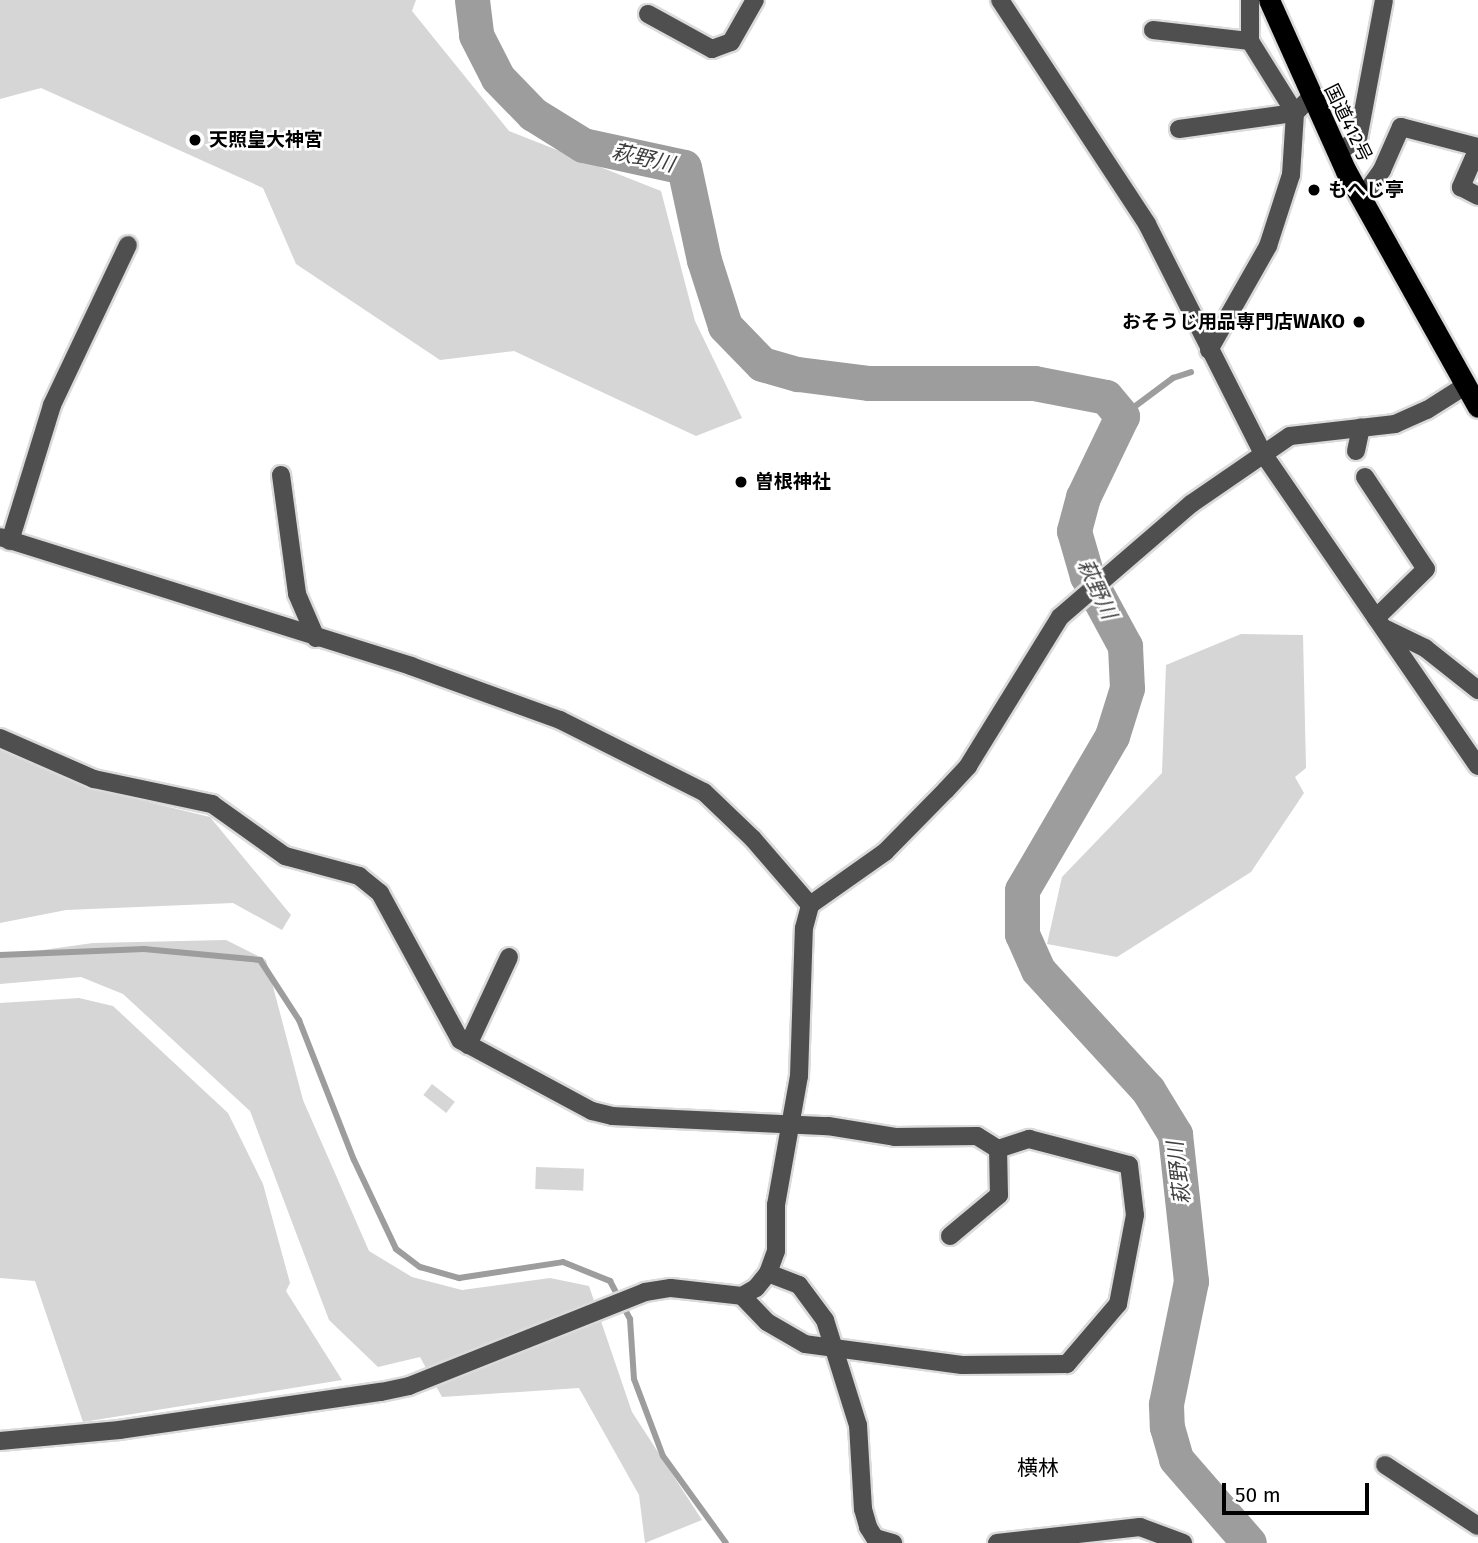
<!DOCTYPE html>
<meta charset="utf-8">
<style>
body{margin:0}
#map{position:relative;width:1478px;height:1543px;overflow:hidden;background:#fff;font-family:"Fira Sans","Noto Sans JP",sans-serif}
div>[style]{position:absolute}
.green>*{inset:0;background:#d6d6d6;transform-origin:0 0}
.stream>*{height:6px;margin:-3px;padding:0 3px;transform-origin:3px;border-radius:3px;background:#9d9d9d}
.river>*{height:35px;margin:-17.5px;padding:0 17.5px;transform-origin:17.5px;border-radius:17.5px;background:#9d9d9d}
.roads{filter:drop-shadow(2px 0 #dbdbdb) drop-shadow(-2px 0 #dbdbdb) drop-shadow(0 2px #dbdbdb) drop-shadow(0 -2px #dbdbdb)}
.minor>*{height:18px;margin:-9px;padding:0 9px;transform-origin:9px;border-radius:9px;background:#4f4f4f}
.highway>*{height:21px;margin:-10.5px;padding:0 10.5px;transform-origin:10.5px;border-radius:10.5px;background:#000}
.dots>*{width:19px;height:19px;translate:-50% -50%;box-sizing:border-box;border:4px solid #fff;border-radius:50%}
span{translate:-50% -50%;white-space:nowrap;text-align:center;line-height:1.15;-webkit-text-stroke:5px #fff;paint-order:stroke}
.street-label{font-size:19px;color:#000}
.poi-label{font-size:19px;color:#000;font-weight:700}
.left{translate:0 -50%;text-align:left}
.right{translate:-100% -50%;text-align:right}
.water-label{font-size:21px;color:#3e3e3e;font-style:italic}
.neighbourhood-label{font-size:21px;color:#000}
.scale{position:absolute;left:1222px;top:1483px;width:147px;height:32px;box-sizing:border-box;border:4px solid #000;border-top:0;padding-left:9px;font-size:21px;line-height:24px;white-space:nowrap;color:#000;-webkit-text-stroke:5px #fff;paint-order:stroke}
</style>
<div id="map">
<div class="green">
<div style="clip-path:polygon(0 0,416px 0,412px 11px,509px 131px,661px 191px,695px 321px,742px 418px,696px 436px,514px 351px,440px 360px,296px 264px,263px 188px,41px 88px,0 99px)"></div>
<div style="clip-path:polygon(1241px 634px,1303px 635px,1306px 768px,1295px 777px,1304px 793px,1251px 872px,1117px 957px,1047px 944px,1062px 877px,1162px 773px,1166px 665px)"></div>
<div style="clip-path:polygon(0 750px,91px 788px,210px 817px,291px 915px,282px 930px,233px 903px,66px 910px,0 923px)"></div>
<div style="clip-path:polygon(226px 940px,266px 960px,303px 1100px,369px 1251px,412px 1277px,462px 1290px,550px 1278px,589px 1286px,632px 1412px,702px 1520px,645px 1543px,639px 1495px,579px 1388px,442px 1397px,420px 1357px,378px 1367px,329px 1320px,250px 1111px,123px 994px,81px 977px,0 984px,0 956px,93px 943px)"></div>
<div style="clip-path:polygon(79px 998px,113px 1006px,228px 1113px,263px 1184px,290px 1283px,286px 1291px,342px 1380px,83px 1422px,35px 1281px,0 1278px,0 1003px)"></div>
<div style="left:432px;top:1084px;width:29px;height:14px;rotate:38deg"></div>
<div style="left:536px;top:1167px;width:48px;height:22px;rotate:2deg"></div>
</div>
<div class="stream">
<div style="left:1122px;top:416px;width:64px;rotate:-36.7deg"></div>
<div style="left:1173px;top:378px;width:19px;rotate:-18deg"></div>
<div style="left:0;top:955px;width:144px;rotate:-2.4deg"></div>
<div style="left:144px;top:949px;width:117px;rotate:5.4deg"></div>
<div style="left:260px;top:960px;width:72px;rotate:57deg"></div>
<div style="left:299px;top:1020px;width:150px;rotate:68.6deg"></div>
<div style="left:354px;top:1160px;width:98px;rotate:64.7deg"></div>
<div style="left:396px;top:1249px;width:30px;rotate:37deg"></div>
<div style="left:420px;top:1267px;width:41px;rotate:15.8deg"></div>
<div style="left:459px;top:1278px;width:105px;rotate:-8.7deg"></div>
<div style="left:563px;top:1262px;width:51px;rotate:22deg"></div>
<div style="left:610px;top:1281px;width:43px;rotate:62.2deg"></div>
<div style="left:630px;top:1319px;width:60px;rotate:86.2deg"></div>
<div style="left:634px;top:1379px;width:82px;rotate:69.4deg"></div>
<div style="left:663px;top:1456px;width:107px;rotate:54.1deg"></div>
</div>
<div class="river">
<div style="left:472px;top:0;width:35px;rotate:83deg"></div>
<div style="left:476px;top:35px;width:48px;rotate:62.9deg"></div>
<div style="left:498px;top:78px;width:50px;rotate:45.8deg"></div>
<div style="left:533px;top:114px;width:59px;rotate:31.8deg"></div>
<div style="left:583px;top:145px;width:103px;rotate:12.3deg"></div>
<div style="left:684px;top:167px;width:95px;rotate:77.9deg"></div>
<div style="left:704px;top:260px;width:69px;rotate:72.3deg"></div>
<div style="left:725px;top:326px;width:53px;rotate:45.8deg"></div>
<div style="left:762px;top:364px;width:37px;rotate:16deg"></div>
<div style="left:798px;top:374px;width:72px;rotate:7.2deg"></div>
<div style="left:869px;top:383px;width:165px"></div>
<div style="left:1034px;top:383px;width:73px;rotate:11deg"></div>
<div style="left:1106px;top:397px;width:25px;rotate:50deg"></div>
<div style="left:1122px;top:416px;width:90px;rotate:115.7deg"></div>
<div style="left:1083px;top:497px;width:35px;rotate:105deg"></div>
<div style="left:1074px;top:531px;width:47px;rotate:73.9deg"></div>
<div style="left:1087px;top:576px;width:80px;rotate:61.5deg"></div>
<div style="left:1125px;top:646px;width:42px;rotate:87.3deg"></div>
<div style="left:1127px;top:688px;width:50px;rotate:107.4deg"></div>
<div style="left:1112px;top:736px;width:178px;rotate:120.3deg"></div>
<div style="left:1022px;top:890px;width:44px;rotate:90deg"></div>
<div style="left:1022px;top:934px;width:39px;rotate:66deg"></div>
<div style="left:1038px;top:970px;width:163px;rotate:47.5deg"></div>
<div style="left:1148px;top:1090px;width:52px;rotate:58.5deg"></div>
<div style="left:1175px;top:1134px;width:148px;rotate:83.8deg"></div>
<div style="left:1191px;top:1281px;width:126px;rotate:101.5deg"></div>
<div style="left:1166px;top:1404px;width:23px;rotate:88deg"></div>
<div style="left:1167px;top:1427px;width:33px;rotate:74deg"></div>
<div style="left:1176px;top:1459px;width:111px;rotate:49deg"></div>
</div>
<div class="roads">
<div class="minor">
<div style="left:1000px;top:0;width:268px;rotate:56.7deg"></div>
<div style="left:1147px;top:224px;width:255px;rotate:63.2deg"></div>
<div style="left:1262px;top:452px;width:381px;rotate:55.5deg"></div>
<div style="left:648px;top:14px;width:73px;rotate:28.7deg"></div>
<div style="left:712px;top:49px;width:20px;rotate:-20deg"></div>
<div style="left:731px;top:42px;width:48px;rotate:-60.3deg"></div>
<div style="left:1153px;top:30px;width:98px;rotate:6.5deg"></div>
<div style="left:1250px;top:41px;width:41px;rotate:-90deg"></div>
<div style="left:1179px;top:129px;width:117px;rotate:-7.9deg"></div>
<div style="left:1295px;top:113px;width:85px;rotate:-122deg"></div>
<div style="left:1478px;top:148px;width:43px;rotate:113.6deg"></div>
<div style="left:1461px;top:187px;width:19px;rotate:28deg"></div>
<div style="left:1337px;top:153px;width:25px;rotate:-34deg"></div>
<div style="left:1358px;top:139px;width:141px;rotate:-79.4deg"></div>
<div style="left:1361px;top:199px;width:36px;rotate:-54deg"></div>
<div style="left:1382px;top:170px;width:47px;rotate:-66.2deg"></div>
<div style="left:1401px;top:127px;width:80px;rotate:14.6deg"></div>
<div style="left:1209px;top:350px;width:120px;rotate:-60.4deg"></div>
<div style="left:1268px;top:246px;width:75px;rotate:-72.1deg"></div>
<div style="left:1291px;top:175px;width:62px;rotate:-86.3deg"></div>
<div style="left:1295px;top:113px;width:21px;rotate:-45deg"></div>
<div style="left:1356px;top:451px;width:24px;rotate:-78deg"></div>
<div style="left:281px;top:475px;width:120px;rotate:82.3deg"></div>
<div style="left:297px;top:594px;width:48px;rotate:66.6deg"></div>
<div style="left:1365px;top:477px;width:110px;rotate:56.5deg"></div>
<div style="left:1426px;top:569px;width:70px;rotate:135.6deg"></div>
<div style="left:0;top:537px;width:431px;rotate:17.4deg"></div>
<div style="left:411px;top:666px;width:158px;rotate:19.9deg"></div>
<div style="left:560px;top:720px;width:161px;rotate:26.6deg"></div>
<div style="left:704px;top:792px;width:68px;rotate:43.8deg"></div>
<div style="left:753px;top:839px;width:87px;rotate:49.2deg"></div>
<div style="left:10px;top:541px;width:142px;rotate:-72.8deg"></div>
<div style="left:52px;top:405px;width:177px;rotate:-64.6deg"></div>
<div style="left:1384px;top:628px;width:46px;rotate:26deg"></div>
<div style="left:1425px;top:648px;width:68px;rotate:38.4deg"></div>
<div style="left:0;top:738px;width:103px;rotate:23.6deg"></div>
<div style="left:94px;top:779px;width:121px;rotate:12deg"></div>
<div style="left:212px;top:804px;width:90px;rotate:35.5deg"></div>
<div style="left:285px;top:856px;width:77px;rotate:15.1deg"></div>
<div style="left:359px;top:876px;width:27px;rotate:39deg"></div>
<div style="left:380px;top:893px;width:167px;rotate:61.4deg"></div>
<div style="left:460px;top:1040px;width:150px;rotate:28.3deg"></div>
<div style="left:592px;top:1111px;width:21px;rotate:14deg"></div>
<div style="left:612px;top:1116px;width:216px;rotate:2.7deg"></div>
<div style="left:828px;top:1126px;width:68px;rotate:9.3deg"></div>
<div style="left:895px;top:1137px;width:82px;rotate:-0.7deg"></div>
<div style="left:977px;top:1136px;width:25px;rotate:32deg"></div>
<div style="left:998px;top:1149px;width:33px;rotate:-18deg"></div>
<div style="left:1029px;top:1139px;width:103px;rotate:14.6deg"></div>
<div style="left:1129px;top:1165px;width:50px;rotate:83.2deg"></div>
<div style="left:1135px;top:1215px;width:91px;rotate:100.8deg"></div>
<div style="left:1118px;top:1304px;width:79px;rotate:130.4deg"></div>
<div style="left:1067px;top:1364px;width:105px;rotate:179.5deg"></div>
<div style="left:962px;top:1365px;width:158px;rotate:-172.4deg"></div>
<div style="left:805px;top:1344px;width:44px;rotate:-149.9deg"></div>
<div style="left:767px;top:1322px;width:36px;rotate:-134deg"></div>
<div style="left:468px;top:1045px;width:97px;rotate:-65deg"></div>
<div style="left:950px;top:1236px;width:64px;rotate:-39.9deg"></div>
<div style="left:999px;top:1195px;width:46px;rotate:-91.2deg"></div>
<div style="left:768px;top:1273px;width:33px;rotate:21deg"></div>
<div style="left:799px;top:1285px;width:44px;rotate:53.4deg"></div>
<div style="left:825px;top:1320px;width:110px;rotate:72.6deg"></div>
<div style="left:858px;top:1425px;width:84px;rotate:86.6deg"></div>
<div style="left:863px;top:1509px;width:19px;rotate:74deg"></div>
<div style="left:868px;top:1527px;width:13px;rotate:58deg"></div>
<div style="left:875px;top:1538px;width:19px;rotate:16deg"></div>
<div style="left:0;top:1441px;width:120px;rotate:-5.3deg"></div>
<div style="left:119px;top:1430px;width:265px;rotate:-8.3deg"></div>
<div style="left:381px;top:1392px;width:29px;rotate:-12deg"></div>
<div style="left:409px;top:1386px;width:254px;rotate:-21.7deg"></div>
<div style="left:645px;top:1292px;width:26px;rotate:-9deg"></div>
<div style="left:671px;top:1288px;width:71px;rotate:6.4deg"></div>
<div style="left:742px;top:1296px;width:16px;rotate:-30deg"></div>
<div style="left:756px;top:1288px;width:19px;rotate:-51deg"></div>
<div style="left:768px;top:1273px;width:23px;rotate:-70deg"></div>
<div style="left:776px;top:1251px;width:46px;rotate:-90deg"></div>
<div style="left:776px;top:1205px;width:131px;rotate:-79.9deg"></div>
<div style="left:799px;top:1076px;width:148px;rotate:-88.1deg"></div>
<div style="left:804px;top:928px;width:24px;rotate:-75deg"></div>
<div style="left:810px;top:905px;width:92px;rotate:-35.2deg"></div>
<div style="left:885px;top:852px;width:87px;rotate:-45.5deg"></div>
<div style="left:946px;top:790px;width:33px;rotate:-47deg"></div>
<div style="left:968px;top:766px;width:175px;rotate:-58.3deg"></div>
<div style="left:1060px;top:617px;width:173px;rotate:-40.8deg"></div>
<div style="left:1191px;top:504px;width:120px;rotate:-34.5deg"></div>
<div style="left:1290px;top:436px;width:106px;rotate:-6.5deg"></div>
<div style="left:1395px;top:424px;width:35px;rotate:-24deg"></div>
<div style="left:1427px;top:410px;width:45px;rotate:-32.3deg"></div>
<div style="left:1385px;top:1465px;width:111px;rotate:33.3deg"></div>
<div style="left:997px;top:1543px;width:144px;rotate:-6.4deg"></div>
<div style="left:1140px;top:1527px;width:46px;rotate:20.4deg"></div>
</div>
<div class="highway">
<div style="left:1269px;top:0;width:188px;rotate:65.8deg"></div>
<div style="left:1346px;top:171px;width:270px;rotate:60.8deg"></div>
</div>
</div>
<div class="dots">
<div style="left:195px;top:140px;background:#000"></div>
<div style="left:1314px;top:190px;background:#000"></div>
<div style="left:1359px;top:322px;background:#000"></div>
<div style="left:741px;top:482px;background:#000"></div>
</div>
<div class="street-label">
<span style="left:1348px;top:123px;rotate:64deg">国道412号</span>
</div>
<div class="poi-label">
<span class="left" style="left:209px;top:140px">天照皇大神宮</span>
<span class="left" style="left:1328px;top:190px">もへじ亭</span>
<span class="right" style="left:1345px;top:322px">おそうじ用品専門店WAKO</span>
<span class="left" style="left:755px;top:482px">曽根神社</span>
</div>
<div class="water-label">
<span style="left:643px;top:158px;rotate:13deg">萩野川</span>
<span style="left:1097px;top:589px;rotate:65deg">萩野川</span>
<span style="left:1179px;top:1173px;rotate:-97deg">萩野川</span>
</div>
<div class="neighbourhood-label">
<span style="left:1038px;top:1468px">横林</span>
</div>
<div class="scale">50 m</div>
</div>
